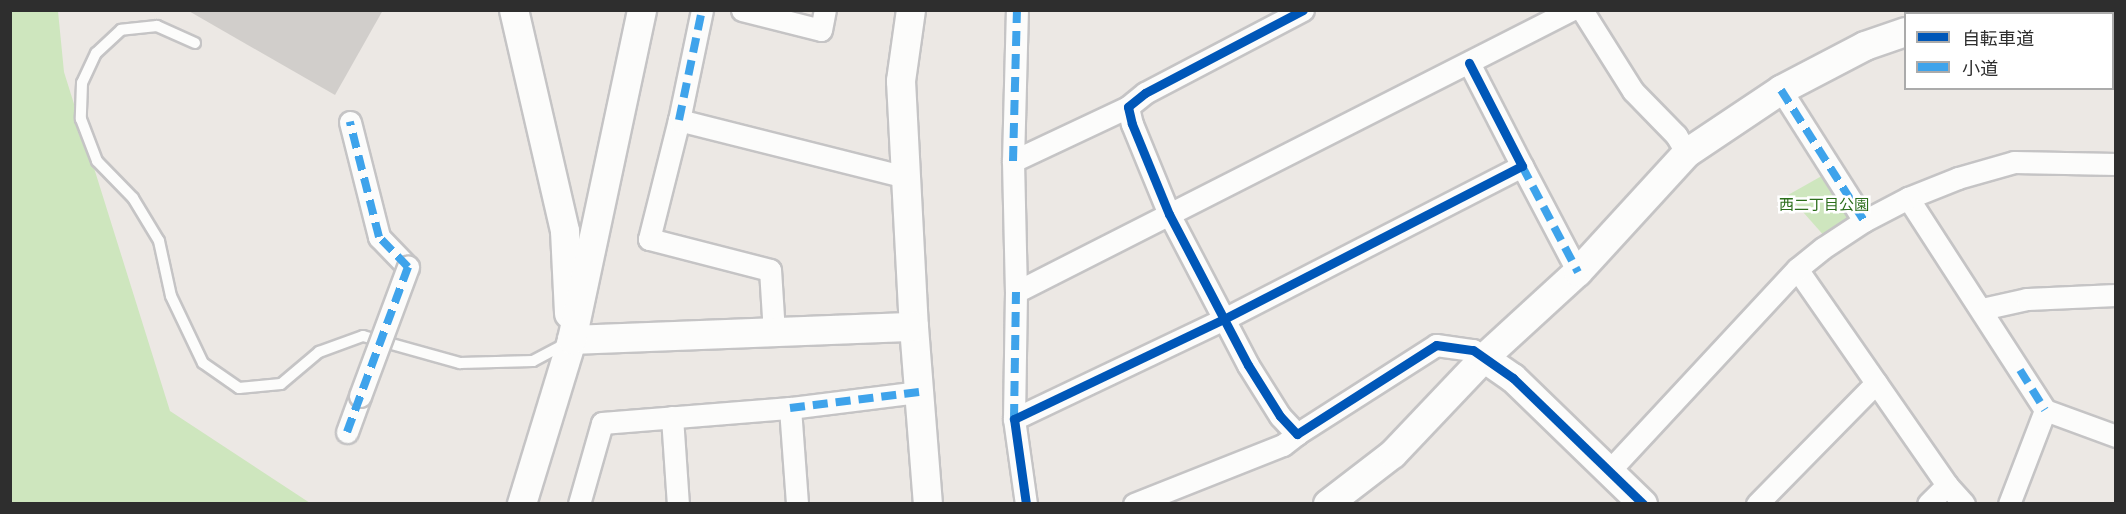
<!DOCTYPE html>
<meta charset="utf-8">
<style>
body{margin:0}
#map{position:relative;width:2126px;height:514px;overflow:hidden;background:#ece8e4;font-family:"Public Sans","Noto Sans JP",sans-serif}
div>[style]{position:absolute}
.green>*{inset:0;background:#cee6be}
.building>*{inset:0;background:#d1cecb}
.roads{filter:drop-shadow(2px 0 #c5c4c5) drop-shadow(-2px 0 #c5c4c5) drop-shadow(0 2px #c5c4c5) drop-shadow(0 -2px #c5c4c5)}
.lane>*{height:10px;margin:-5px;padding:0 5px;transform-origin:5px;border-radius:5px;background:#fcfcfb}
.street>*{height:21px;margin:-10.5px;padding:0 10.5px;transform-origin:10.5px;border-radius:10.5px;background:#fcfcfb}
.secondary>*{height:28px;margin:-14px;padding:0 14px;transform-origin:14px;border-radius:14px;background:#fcfcfb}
.bridges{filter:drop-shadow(2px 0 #c5c4c5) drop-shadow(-2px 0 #c5c4c5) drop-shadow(0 2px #c5c4c5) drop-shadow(0 -2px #c5c4c5)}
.street-bridge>*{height:21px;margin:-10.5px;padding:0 10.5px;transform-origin:10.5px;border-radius:10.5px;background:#fcfcfb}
.quiet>*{height:8px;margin-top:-4px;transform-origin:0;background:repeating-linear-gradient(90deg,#3ea3eb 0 15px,transparent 0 23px)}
.cycleway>*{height:9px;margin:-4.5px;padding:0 4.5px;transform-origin:4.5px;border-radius:4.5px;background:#0057b8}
span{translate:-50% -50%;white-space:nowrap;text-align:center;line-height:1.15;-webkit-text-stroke:5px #fff;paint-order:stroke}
.park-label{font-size:15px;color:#2c6e1b}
.frame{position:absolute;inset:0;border:12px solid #2e2e2e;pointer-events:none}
.legend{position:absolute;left:1904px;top:12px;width:210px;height:78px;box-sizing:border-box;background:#fff;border:2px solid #ababab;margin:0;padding:8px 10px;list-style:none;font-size:18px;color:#2e2e2e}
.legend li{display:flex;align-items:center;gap:12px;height:30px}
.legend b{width:30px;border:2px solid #ababab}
</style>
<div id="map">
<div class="green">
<div style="clip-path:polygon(10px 11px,58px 11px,64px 72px,170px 411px,310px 503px,11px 503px)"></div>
<div style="clip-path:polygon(1827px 173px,1856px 218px,1826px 238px,1788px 195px)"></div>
</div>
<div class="building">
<div style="clip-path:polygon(187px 10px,383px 10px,335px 95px)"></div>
</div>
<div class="roads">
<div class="lane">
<div style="left:195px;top:43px;width:42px;rotate:-155.9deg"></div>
<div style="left:157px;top:26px;width:36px;rotate:174deg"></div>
<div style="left:121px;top:30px;width:34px;rotate:137deg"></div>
<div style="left:96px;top:53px;width:33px;rotate:115deg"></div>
<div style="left:82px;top:83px;width:36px;rotate:92deg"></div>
<div style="left:81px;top:119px;width:45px;rotate:69.1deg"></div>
<div style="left:97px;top:161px;width:52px;rotate:45.8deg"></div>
<div style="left:133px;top:198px;width:50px;rotate:58.8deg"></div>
<div style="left:159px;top:241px;width:56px;rotate:77.7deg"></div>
<div style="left:171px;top:296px;width:74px;rotate:64.5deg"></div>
<div style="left:203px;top:363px;width:44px;rotate:34.8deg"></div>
<div style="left:239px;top:388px;width:42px;rotate:-5.4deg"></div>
<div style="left:281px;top:384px;width:50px;rotate:-40.1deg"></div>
<div style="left:319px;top:352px;width:47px;rotate:-20deg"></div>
<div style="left:363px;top:336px;width:101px;rotate:15.6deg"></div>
<div style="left:460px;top:363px;width:73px;rotate:-1.6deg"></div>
<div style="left:533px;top:361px;width:36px;rotate:-28deg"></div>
</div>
<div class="street">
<div style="left:742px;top:10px;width:81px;rotate:14.2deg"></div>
<div style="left:821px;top:30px;width:20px;rotate:-79deg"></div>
<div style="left:1303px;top:10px;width:178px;rotate:152.3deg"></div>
<div style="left:1145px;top:93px;width:22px;rotate:141deg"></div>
<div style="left:1128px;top:107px;width:17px;rotate:77deg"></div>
<div style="left:1132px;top:124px;width:97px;rotate:67.7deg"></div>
<div style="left:1169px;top:214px;width:119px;rotate:62.4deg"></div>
<div style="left:1224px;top:319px;width:52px;rotate:62.4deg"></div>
<div style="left:1248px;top:365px;width:60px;rotate:57.9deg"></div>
<div style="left:1280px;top:416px;width:25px;rotate:47deg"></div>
<div style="left:1297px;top:434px;width:165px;rotate:-32.6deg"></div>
<div style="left:1436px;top:345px;width:37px;rotate:8deg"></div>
<div style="left:1473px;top:350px;width:14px;rotate:36deg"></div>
<div style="left:1582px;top:10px;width:96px;rotate:57.8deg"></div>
<div style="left:1633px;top:91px;width:62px;rotate:45.7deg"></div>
<div style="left:1676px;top:135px;width:21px;rotate:59deg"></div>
<div style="left:1944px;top:10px;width:4px;rotate:76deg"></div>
<div style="left:1781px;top:90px;width:155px;rotate:57.6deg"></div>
<div style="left:1128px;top:107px;width:127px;rotate:154.8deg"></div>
<div style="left:1013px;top:161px;width:131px;rotate:88.7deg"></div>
<div style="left:1016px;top:292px;width:623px;rotate:-26.94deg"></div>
<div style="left:679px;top:120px;width:112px;rotate:-78.2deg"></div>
<div style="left:350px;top:122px;width:119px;rotate:75.8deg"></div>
<div style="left:379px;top:237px;width:42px;rotate:46deg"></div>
<div style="left:1013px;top:161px;width:151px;rotate:-88.5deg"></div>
<div style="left:1522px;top:166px;width:120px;rotate:62.2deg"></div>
<div style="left:1908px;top:198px;width:252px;rotate:57.1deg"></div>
<div style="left:2045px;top:410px;width:76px;rotate:20.1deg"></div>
<div style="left:1797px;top:269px;width:263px;rotate:55.2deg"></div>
<div style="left:1947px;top:485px;width:25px;rotate:48deg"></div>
<div style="left:1982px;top:309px;width:46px;rotate:-12.5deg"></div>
<div style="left:2027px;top:299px;width:89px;rotate:-2.6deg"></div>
<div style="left:774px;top:333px;width:63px;rotate:-93.6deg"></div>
<div style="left:770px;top:270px;width:125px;rotate:-165.6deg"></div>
<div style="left:649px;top:239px;width:123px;rotate:-75.9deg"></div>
<div style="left:679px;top:120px;width:234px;rotate:14.1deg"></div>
<div style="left:790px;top:408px;width:130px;rotate:-7.1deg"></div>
<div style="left:672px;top:417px;width:87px;rotate:86.1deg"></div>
<div style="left:1014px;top:419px;width:127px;rotate:-89.1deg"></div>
<div style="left:347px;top:432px;width:38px;rotate:-70deg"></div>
<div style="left:1610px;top:470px;width:275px;rotate:-47.1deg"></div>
<div style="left:1797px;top:269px;width:33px;rotate:-39deg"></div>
<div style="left:1823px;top:248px;width:49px;rotate:-33.4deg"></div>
<div style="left:1864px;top:221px;width:50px;rotate:-27.6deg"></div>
<div style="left:1908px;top:198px;width:54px;rotate:-21.8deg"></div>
<div style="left:1958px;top:178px;width:58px;rotate:-15.9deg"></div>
<div style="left:2014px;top:162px;width:102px;rotate:1.1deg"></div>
<div style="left:579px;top:504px;width:84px;rotate:-74.1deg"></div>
<div style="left:602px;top:423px;width:189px;rotate:-4.6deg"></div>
<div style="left:790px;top:408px;width:96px;rotate:85.8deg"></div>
<div style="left:1026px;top:504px;width:86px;rotate:-98deg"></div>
<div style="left:1014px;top:419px;width:233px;rotate:-25.5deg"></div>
<div style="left:1224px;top:319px;width:335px;rotate:-27.2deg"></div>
<div style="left:1522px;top:166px;width:116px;rotate:-117.2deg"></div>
<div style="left:1134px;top:504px;width:160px;rotate:-21.6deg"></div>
<div style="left:1283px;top:445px;width:18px;rotate:-38deg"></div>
<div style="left:1757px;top:504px;width:170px;rotate:-45.5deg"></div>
<div style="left:1928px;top:504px;width:27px;rotate:-45deg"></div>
<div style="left:2009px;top:504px;width:101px;rotate:-69deg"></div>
</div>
<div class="secondary">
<div style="left:514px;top:10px;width:227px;rotate:77deg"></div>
<div style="left:565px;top:231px;width:83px;rotate:87.2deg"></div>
<div style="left:911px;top:10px;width:72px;rotate:98deg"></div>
<div style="left:901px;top:81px;width:246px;rotate:87deg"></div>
<div style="left:914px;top:327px;width:178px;rotate:85.5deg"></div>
<div style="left:1977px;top:14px;width:22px;rotate:-10deg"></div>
<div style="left:572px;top:340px;width:342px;rotate:-2.2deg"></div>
<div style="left:1484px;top:358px;width:35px;rotate:35deg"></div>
<div style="left:1513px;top:378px;width:181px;rotate:44.1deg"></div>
<div style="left:522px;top:504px;width:171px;rotate:-73deg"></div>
<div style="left:572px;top:340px;width:337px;rotate:-78deg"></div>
<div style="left:1328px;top:504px;width:82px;rotate:-37.6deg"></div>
<div style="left:1393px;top:454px;width:132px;rotate:-46.5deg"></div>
<div style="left:1484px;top:358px;width:127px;rotate:-42.5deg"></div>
<div style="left:1578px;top:272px;width:161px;rotate:-47.5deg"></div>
<div style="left:1687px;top:153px;width:113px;rotate:-33.8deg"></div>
<div style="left:1781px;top:90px;width:95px;rotate:-27.6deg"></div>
<div style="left:1865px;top:46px;width:43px;rotate:-18.9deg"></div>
</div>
</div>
<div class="bridges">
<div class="street-bridge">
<div style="left:360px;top:396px;width:138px;rotate:-69.6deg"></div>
</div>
</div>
<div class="quiet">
<div style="left:1944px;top:10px;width:4px;rotate:76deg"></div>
<div style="left:1781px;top:90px;width:155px;rotate:57.6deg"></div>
<div style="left:679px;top:120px;width:112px;rotate:-78.2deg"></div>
<div style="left:1013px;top:161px;width:151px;rotate:-88.5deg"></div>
<div style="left:1522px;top:166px;width:120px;rotate:62.2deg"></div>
<div style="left:2020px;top:370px;width:47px;rotate:58deg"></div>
<div style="left:790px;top:408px;width:130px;rotate:-7.1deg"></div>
<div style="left:1014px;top:419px;width:127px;rotate:-89.1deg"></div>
<div style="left:347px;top:432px;width:176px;rotate:-69.7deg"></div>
<div style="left:408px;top:267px;width:42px;rotate:-134deg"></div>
<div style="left:379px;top:237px;width:119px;rotate:-104.2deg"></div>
</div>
<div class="cycleway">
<div style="left:1303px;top:10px;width:178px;rotate:152.3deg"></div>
<div style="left:1145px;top:93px;width:22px;rotate:141deg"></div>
<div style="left:1128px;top:107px;width:17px;rotate:77deg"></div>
<div style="left:1132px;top:124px;width:97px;rotate:67.7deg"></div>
<div style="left:1169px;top:214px;width:170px;rotate:62.4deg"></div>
<div style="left:1248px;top:365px;width:60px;rotate:57.9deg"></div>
<div style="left:1280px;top:416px;width:25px;rotate:47deg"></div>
<div style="left:1297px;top:434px;width:165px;rotate:-32.6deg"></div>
<div style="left:1436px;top:345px;width:37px;rotate:8deg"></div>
<div style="left:1473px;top:350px;width:49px;rotate:35deg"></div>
<div style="left:1513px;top:378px;width:181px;rotate:44.1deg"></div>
<div style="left:1026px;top:504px;width:86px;rotate:-98deg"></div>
<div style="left:1014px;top:419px;width:233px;rotate:-25.5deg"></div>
<div style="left:1224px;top:319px;width:335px;rotate:-27.2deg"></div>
<div style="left:1522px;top:166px;width:116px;rotate:-117.2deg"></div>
</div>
<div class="park-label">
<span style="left:1824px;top:205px">西二丁目公園</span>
</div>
<div class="frame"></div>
<ul class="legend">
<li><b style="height:8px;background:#0057b8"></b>自転車道</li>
<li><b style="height:8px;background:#3ea3eb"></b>小道</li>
</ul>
</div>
